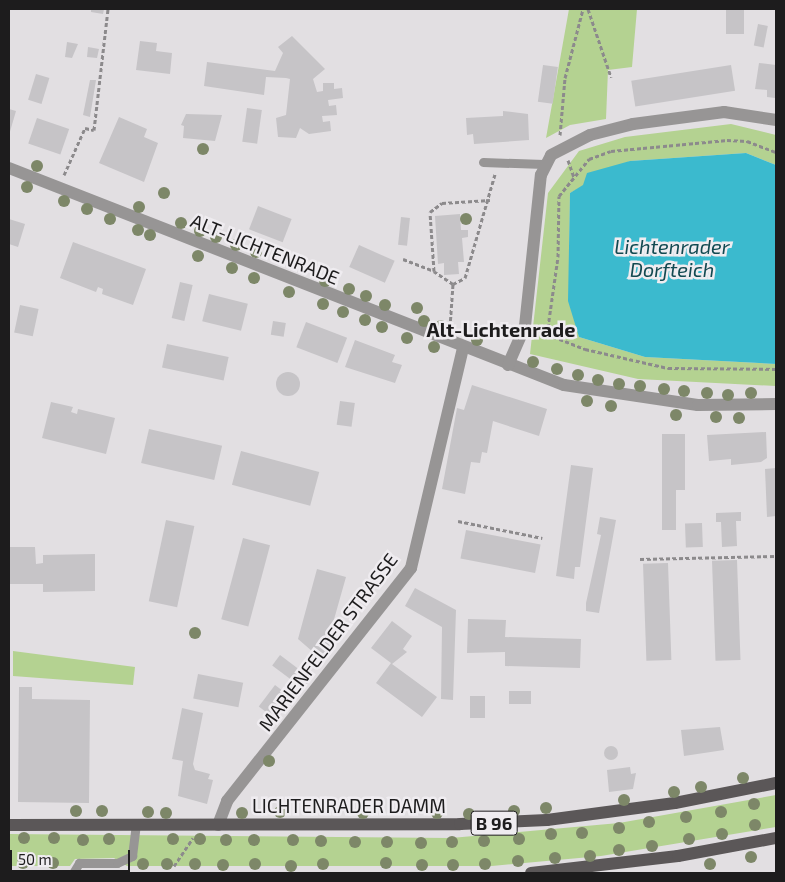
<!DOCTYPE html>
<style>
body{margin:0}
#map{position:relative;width:785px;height:882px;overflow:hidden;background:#e2dfe2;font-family:"Exo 2",sans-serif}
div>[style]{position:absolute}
.green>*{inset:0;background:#b4d291}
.water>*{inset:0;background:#3bbace}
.building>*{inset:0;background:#c6c4c7;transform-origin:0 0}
.round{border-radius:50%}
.path>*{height:3px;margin-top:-1.5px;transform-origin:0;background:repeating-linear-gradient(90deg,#8c8a8c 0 4px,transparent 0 6.5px)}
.lane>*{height:9px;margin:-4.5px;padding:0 4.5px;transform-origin:4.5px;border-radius:4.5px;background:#979595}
.street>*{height:12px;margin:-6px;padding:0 6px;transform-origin:6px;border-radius:6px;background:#979595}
.primary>*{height:12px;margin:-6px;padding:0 6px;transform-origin:6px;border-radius:6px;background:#5b5758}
.trees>*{width:12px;height:12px;margin:-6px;border-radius:50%;background:#7d8768}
span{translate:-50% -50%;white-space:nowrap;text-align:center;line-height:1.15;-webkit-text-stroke:5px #efecf0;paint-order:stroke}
.shield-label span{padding:1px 4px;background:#efecf0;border:1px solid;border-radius:4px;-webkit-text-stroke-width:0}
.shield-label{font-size:18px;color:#1d1c1d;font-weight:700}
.street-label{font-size:19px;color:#1d1c1d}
.water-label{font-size:20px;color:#124951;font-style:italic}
.neighbourhood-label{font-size:20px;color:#1d1c1d;font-weight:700}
.frame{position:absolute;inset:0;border:10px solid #1d1c1d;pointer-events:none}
.scale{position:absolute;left:10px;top:850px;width:120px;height:22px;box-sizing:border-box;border:2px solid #1d1c1d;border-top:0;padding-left:6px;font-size:15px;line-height:18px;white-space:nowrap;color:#1d1c1d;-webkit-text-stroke:4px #efecf0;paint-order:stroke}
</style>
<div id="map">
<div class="green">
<div style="clip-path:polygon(569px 9px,637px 9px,632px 67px,608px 70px,606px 119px,570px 125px,546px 138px)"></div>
<div style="clip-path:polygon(731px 124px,776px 135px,776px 165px,746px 153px,630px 161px,570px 193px,569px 272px,579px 337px,645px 357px,776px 364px,776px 386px,638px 379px,530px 354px,548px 193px,579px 151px,625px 137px)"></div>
<div style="clip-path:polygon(13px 651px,135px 667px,133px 685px,13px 676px)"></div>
<div style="clip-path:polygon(776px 795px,776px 827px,601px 856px,492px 866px,127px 866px,114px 858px,75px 859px,70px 866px,9px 866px,9px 834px,451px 838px,619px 823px)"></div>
</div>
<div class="water">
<div style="clip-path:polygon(746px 153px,776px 165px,776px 364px,645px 357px,579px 337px,568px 301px,570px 193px,583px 185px,587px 173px,630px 161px)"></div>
</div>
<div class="building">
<div style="clip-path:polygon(91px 9px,104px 9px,103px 14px,91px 12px)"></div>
<div style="left:726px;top:9px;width:18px;height:25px"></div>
<div style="left:758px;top:24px;width:10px;height:22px;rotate:11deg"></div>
<div style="clip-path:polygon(292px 36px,325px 69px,313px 79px,317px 92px,323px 91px,323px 83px,334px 83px,334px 89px,342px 88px,343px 98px,328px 100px,329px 106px,336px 105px,337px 115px,322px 116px,323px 122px,330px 121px,331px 131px,309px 134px,300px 128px,296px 138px,278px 137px,276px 118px,286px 115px,290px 79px,286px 78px,266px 77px,264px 95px,204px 86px,207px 62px,275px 71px,283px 53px,278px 47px)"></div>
<div style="clip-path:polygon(140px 41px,157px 43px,156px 51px,172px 53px,170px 74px,136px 70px)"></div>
<div style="clip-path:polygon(67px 42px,78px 44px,72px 58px,65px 57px)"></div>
<div style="clip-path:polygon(88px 47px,99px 49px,97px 58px,87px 57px)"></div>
<div style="clip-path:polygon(759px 63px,776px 65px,775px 98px,767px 97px,767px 90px,755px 89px)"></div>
<div style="left:543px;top:65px;width:15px;height:37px;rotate:8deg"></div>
<div style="left:731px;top:65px;width:26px;height:101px;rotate:81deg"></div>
<div style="left:36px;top:74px;width:14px;height:27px;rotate:17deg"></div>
<div style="clip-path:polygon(90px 80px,96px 80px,90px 117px,83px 115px)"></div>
<div style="left:247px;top:108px;width:15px;height:34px;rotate:8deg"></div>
<div style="clip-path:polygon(9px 109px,16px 111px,9px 135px)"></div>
<div style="clip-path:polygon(503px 111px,528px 114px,529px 140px,474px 144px,473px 134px,467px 135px,466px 118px,503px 116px)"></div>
<div style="clip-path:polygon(186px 114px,222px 115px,215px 141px,183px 138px,184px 126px,181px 125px)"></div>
<div style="clip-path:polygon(119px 117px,147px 129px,144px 137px,158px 143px,144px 182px,99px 163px)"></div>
<div style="left:37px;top:118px;width:34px;height:27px;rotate:19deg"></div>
<div style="left:258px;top:206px;width:36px;height:25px;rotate:21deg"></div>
<div style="clip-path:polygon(460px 214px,461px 230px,468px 230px,468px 237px,462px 238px,464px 262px,458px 262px,459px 274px,444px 275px,444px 263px,438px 264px,435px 216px)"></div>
<div style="left:401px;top:217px;width:9px;height:28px;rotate:6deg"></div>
<div style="clip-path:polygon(9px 219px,25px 224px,18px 247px,9px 244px)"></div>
<div style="clip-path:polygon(73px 242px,146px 269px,133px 305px,102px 294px,103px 289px,98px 287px,96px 292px,60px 278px)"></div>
<div style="left:359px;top:245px;width:39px;height:24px;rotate:24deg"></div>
<div style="left:180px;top:282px;width:13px;height:37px;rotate:13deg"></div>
<div style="left:209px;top:294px;width:40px;height:28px;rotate:14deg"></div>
<div style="left:20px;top:305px;width:19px;height:28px;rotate:12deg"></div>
<div style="left:273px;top:321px;width:13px;height:14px;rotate:9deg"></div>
<div style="left:306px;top:322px;width:44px;height:27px;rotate:21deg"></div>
<div style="clip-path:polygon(355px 340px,395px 355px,392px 362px,402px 365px,395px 383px,345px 367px)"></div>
<div style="left:167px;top:344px;width:63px;height:24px;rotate:12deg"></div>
<div class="round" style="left:276px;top:372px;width:24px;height:24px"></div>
<div style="clip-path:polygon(472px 385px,547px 409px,539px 436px,493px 421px,487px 453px,482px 452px,480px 463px,471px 462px,465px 494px,442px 489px,457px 408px,464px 410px)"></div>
<div style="left:340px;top:401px;width:15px;height:24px;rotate:8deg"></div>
<div style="clip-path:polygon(51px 402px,73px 407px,71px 412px,77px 414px,78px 409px,115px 418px,106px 454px,42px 438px)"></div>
<div style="left:149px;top:429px;width:75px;height:35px;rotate:13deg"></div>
<div style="clip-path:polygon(766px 432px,767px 458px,761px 462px,731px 465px,731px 459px,709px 461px,707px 435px)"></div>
<div style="clip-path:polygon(662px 434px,685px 434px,685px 490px,676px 490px,676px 530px,662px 530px)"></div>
<div style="left:241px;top:451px;width:81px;height:35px;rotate:15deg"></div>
<div style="clip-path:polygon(571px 465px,593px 468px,580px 567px,575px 567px,574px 579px,556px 576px)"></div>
<div style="clip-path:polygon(776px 468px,776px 516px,767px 517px,765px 469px)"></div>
<div style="clip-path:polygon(741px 512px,741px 521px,736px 521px,737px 546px,722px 547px,721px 522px,716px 522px,716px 513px)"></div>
<div style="clip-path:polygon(600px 517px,616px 520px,599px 613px,586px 611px,586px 603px,601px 535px,597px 534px)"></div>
<div style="left:166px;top:520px;width:29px;height:83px;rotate:12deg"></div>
<div style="left:702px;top:523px;width:24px;height:17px;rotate:88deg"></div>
<div style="left:466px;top:530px;width:76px;height:29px;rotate:11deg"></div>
<div style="left:243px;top:538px;width:28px;height:84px;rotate:15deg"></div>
<div style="clip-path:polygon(9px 547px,35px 547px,36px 564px,43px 563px,43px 555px,95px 554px,95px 591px,43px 592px,43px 584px,9px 584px)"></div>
<div style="left:737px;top:560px;width:100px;height:25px;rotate:88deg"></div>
<div style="left:668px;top:563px;width:97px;height:25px;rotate:88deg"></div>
<div style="clip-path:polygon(317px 569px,346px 577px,331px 630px,339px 637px,320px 658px,298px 639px)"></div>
<div style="clip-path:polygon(415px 588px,456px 610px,453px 700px,441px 699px,442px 627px,405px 606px)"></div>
<div style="clip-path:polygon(468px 619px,506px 620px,505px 637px,581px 639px,580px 668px,505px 666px,505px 652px,467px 653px)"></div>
<div style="clip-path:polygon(392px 621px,412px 636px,403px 649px,407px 652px,392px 664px,437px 697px,422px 717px,376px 683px,391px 663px,371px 648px)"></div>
<div style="left:280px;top:655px;width:39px;height:13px;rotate:37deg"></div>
<div style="left:198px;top:674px;width:46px;height:25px;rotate:11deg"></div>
<div style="left:275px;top:685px;width:21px;height:27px;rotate:37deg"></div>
<div style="clip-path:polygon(19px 687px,32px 687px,32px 699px,90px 700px,89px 803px,18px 802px)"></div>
<div style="left:531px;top:691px;width:13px;height:22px;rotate:90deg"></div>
<div style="left:470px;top:696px;width:15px;height:22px"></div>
<div style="clip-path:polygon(182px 708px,203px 713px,193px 764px,195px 770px,210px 774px,208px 779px,213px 780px,207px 804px,178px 796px,183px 761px,172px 759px)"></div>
<div style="clip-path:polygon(720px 727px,724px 750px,684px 756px,681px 730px)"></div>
<div class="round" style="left:604px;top:746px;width:14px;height:14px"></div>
<div style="clip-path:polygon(630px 767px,631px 774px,636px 773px,633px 789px,609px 792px,607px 770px)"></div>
</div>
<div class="path">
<div style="left:588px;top:9px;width:72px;rotate:71.3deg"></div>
<div style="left:560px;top:135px;width:57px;rotate:-85deg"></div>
<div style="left:565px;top:78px;width:71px;rotate:-75.4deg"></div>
<div style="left:568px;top:160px;width:18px;rotate:71deg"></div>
<div style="left:64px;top:175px;width:51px;rotate:-65.9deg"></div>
<div style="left:85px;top:128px;width:9px;rotate:13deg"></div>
<div style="left:94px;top:130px;width:122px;rotate:-83.4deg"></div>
<div style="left:403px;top:259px;width:33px;rotate:21deg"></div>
<div style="left:453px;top:284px;width:23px;rotate:-146deg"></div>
<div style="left:434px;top:271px;width:59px;rotate:-93.9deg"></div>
<div style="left:430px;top:212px;width:15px;rotate:-37deg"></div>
<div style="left:442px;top:203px;width:48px;rotate:-3.6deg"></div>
<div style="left:450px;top:327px;width:43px;rotate:-86deg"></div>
<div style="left:453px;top:284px;width:13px;rotate:-27deg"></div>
<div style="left:465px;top:278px;width:108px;rotate:-73.9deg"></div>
<div style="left:547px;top:334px;width:78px;rotate:-81.9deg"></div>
<div style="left:558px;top:257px;width:61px;rotate:-89.1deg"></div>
<div style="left:559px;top:196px;width:48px;rotate:-51deg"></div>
<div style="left:589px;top:159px;width:23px;rotate:-20deg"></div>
<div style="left:611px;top:151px;width:117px;rotate:-5.4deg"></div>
<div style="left:727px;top:140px;width:20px;rotate:3deg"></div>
<div style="left:747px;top:141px;width:31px;rotate:21deg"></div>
<div style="left:535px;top:337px;width:12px;rotate:-14deg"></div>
<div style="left:547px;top:334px;width:41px;rotate:21.5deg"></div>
<div style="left:585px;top:349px;width:85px;rotate:12.9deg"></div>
<div style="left:668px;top:368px;width:108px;rotate:0.5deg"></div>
<div style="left:458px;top:521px;width:86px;rotate:11.4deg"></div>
<div style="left:640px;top:559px;width:136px;rotate:-1.3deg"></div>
<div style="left:174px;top:866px;width:34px;rotate:-56deg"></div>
</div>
<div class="lane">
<div style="left:483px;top:162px;width:61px;rotate:1.9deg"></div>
<div style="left:73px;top:873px;width:12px;rotate:-59deg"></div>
<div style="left:79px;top:863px;width:38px"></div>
<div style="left:117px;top:863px;width:17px;rotate:-25deg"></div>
<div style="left:132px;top:856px;width:31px;rotate:-83deg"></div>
</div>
<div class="street">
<div style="left:9px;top:168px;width:596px;rotate:21.36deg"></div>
<div style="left:564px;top:385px;width:135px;rotate:8.5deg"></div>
<div style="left:698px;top:405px;width:78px;rotate:-0.7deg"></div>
<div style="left:508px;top:365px;width:43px;rotate:-66.4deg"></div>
<div style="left:525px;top:326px;width:152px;rotate:-84deg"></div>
<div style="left:541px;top:175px;width:22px;rotate:-63deg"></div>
<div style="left:551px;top:155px;width:44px;rotate:-27.1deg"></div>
<div style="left:590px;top:135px;width:44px;rotate:-14.3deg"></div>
<div style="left:633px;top:124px;width:92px;rotate:-7.5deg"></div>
<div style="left:724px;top:112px;width:53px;rotate:8.7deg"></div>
<div style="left:218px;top:825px;width:26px;rotate:-69deg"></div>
<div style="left:227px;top:801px;width:297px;rotate:-51.7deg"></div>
<div style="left:411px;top:568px;width:226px;rotate:-76.7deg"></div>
</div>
<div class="primary">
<div style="left:9px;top:825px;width:451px;rotate:-0.1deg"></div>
<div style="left:460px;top:824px;width:87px;rotate:-2.6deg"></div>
<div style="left:547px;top:820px;width:129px;rotate:-7.6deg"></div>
<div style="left:675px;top:803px;width:103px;rotate:-11.2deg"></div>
<div style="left:531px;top:873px;width:148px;rotate:-6.6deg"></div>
<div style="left:678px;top:856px;width:100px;rotate:-10.4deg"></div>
</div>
<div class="trees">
<div style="left:203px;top:149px"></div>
<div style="left:37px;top:166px"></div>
<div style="left:27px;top:187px"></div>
<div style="left:164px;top:193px"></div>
<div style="left:64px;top:201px"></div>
<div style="left:139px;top:207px"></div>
<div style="left:87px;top:209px"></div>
<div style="left:110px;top:219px"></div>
<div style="left:466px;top:219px"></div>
<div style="left:181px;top:223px"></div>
<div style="left:138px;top:230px"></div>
<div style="left:200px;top:231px"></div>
<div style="left:150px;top:235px"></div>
<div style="left:216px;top:237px"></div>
<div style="left:236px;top:245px"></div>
<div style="left:256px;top:252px"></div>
<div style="left:198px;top:256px"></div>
<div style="left:232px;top:268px"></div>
<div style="left:254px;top:278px"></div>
<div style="left:325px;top:281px"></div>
<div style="left:349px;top:289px"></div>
<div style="left:289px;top:292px"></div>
<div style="left:366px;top:296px"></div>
<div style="left:323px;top:304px"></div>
<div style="left:385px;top:305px"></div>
<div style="left:417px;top:308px"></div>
<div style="left:343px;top:312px"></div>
<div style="left:365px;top:320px"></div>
<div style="left:424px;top:321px"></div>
<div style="left:441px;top:326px"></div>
<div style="left:382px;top:327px"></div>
<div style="left:407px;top:338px"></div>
<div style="left:477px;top:340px"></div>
<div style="left:434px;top:347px"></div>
<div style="left:533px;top:362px"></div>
<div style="left:557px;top:369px"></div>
<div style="left:578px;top:375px"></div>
<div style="left:598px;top:380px"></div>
<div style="left:619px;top:384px"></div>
<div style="left:640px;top:386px"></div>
<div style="left:664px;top:389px"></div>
<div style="left:684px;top:391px"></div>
<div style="left:707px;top:393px"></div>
<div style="left:751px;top:393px"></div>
<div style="left:728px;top:395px"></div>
<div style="left:587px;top:401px"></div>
<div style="left:611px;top:406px"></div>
<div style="left:676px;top:415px"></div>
<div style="left:716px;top:417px"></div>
<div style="left:739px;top:418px"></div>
<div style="left:195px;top:633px"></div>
<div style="left:269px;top:761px"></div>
<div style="left:743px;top:778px"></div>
<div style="left:701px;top:787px"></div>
<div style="left:674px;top:792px"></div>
<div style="left:624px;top:800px"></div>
<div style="left:754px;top:804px"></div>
<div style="left:546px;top:808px"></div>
<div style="left:76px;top:811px"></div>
<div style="left:102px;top:811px"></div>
<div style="left:514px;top:811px"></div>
<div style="left:148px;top:812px"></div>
<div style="left:280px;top:812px"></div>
<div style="left:721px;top:812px"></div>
<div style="left:166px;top:813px"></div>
<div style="left:242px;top:813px"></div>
<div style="left:363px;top:813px"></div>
<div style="left:437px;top:813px"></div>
<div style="left:469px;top:814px"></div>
<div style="left:686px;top:817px"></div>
<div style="left:649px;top:822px"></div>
<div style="left:755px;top:825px"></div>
<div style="left:619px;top:828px"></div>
<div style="left:582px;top:833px"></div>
<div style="left:551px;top:834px"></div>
<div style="left:722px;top:834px"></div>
<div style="left:24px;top:838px"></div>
<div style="left:54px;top:838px"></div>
<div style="left:109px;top:839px"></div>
<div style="left:173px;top:839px"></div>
<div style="left:200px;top:839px"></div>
<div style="left:519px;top:839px"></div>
<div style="left:689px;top:839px"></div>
<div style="left:83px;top:840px"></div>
<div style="left:226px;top:840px"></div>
<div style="left:254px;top:840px"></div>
<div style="left:293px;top:840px"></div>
<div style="left:321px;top:841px"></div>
<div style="left:484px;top:841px"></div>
<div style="left:355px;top:842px"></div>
<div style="left:387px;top:842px"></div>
<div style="left:452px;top:842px"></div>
<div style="left:421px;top:843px"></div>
<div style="left:652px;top:846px"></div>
<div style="left:619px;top:850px"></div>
<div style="left:590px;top:856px"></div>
<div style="left:751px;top:857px"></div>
<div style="left:555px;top:858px"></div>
<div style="left:518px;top:861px"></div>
<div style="left:23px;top:863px"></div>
<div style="left:53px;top:863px"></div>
<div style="left:386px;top:863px"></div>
<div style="left:143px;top:864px"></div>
<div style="left:167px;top:864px"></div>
<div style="left:195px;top:864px"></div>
<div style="left:255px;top:864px"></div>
<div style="left:323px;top:864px"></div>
<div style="left:485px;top:864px"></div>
<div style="left:710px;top:864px"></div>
<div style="left:223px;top:865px"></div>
<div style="left:422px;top:865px"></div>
<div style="left:453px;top:865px"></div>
<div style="left:291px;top:866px"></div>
</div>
<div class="shield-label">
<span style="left:494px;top:823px">B 96</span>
</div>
<div class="street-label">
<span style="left:265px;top:249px;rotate:22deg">ALT-LICHTENRADE</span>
<span style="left:328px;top:642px;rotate:-53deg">MARIENFELDER STRASSE</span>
<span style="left:349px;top:806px">LICHTENRADER DAMM</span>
</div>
<div class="water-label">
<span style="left:672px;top:258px">Lichtenrader<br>Dorfteich</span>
</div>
<div class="neighbourhood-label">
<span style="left:501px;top:329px">Alt-Lichtenrade</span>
</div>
<div class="frame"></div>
<div class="scale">50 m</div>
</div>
